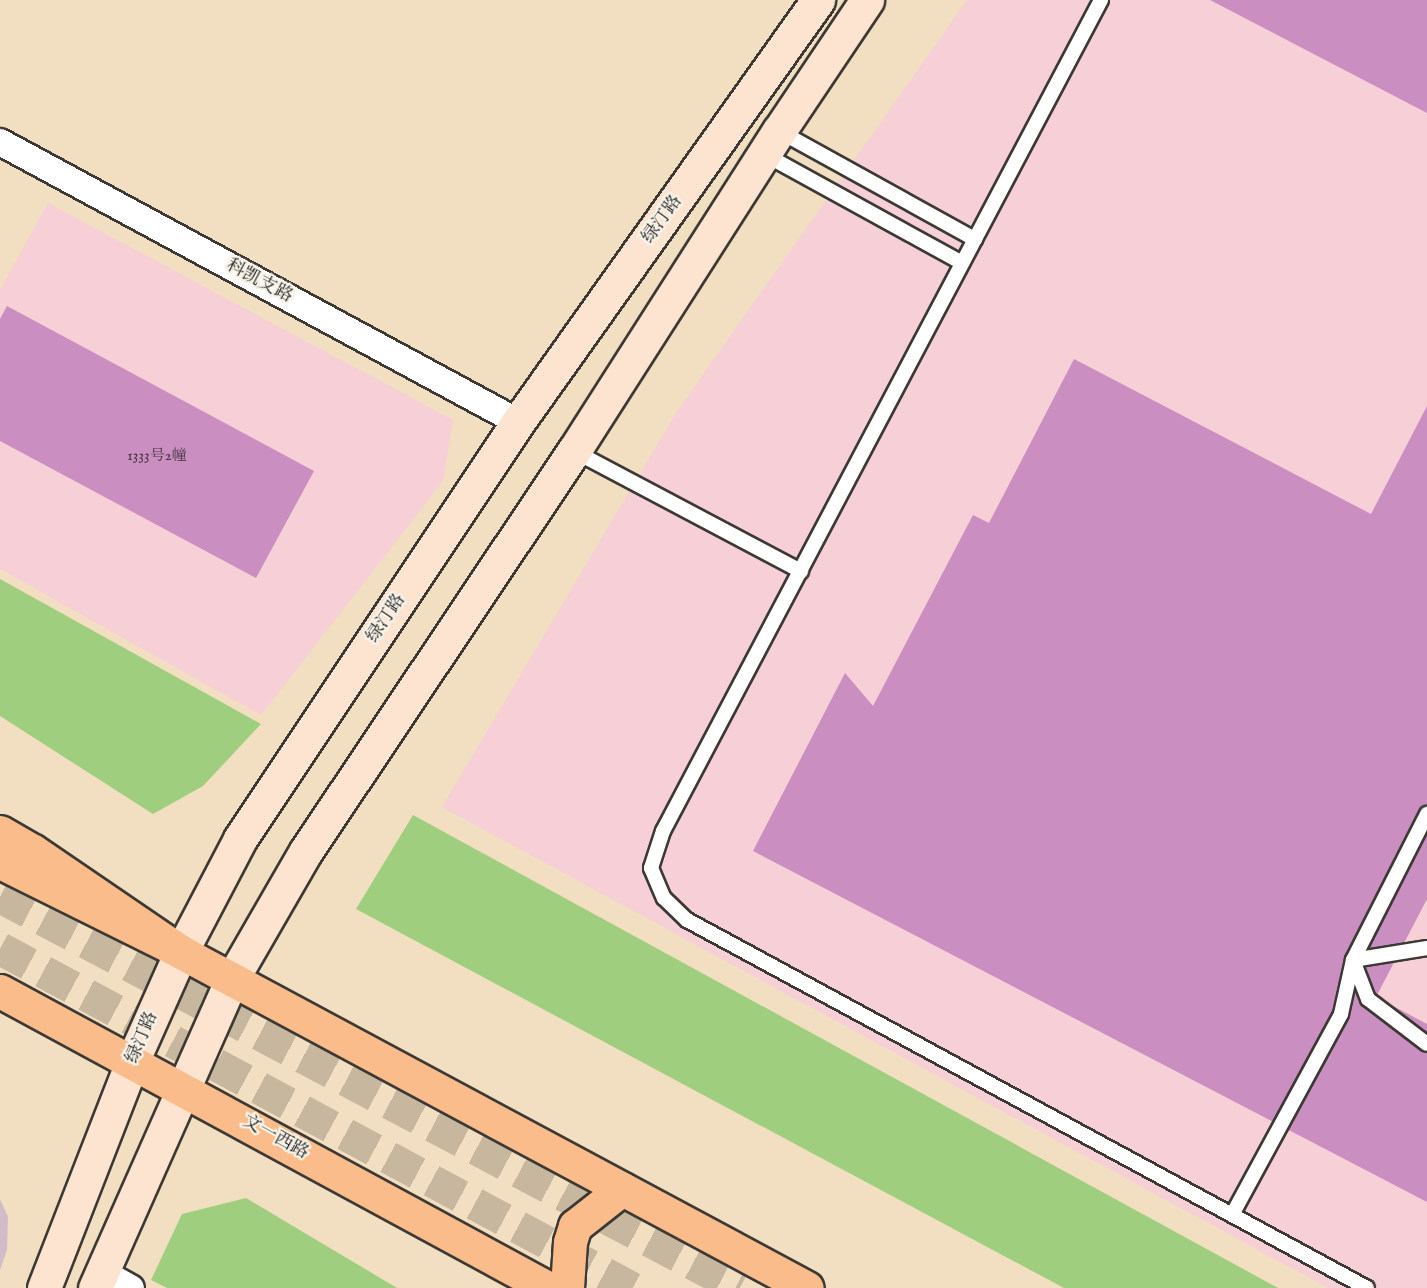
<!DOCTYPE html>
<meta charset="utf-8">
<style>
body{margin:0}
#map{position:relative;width:1427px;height:1288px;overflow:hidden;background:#f2dec0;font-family:"IM FELL English","Noto Serif SC",serif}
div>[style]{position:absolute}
.built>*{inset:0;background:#f6cfd7}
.industrial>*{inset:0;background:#d1bdc9}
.green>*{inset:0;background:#9fcf7e}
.building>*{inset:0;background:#cb8ec0}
.trunk-tunnel>*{height:33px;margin-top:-16.5px;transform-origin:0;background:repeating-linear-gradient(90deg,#c7b79f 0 33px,transparent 0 49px)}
.roads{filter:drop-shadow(2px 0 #3c3935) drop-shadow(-2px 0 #3c3935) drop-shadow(0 2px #3c3935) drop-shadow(0 -2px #3c3935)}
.service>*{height:14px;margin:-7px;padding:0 7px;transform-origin:7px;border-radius:7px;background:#fff}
.minor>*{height:26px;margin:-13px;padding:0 13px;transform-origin:13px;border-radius:13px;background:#fff}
.secondary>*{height:33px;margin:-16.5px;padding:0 16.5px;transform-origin:16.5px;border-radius:16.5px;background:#fde4d0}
.primary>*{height:33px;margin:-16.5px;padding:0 16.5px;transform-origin:16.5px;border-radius:16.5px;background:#f9bc8a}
.trunk>*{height:33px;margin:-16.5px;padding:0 16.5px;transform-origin:16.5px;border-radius:16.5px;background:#f9bc8a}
span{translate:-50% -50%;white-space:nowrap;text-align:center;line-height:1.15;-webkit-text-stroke:4.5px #f7f3e8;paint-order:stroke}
.number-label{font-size:15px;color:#483845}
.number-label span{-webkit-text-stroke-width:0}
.street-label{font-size:18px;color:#1c1c1c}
</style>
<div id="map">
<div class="built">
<div style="clip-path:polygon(967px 0,1427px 0,1427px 1288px,1328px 1288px,442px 807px,676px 413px)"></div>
<div style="clip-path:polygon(48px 203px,453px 420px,443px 481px,261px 715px,0 569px,0 290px)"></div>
</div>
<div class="industrial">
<div style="clip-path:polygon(0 1199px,8px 1217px,7px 1250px,0 1270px)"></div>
</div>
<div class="green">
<div style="clip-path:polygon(0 579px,261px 724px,203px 786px,153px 814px,0 716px)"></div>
<div style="clip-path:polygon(413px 815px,1278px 1288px,1064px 1288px,356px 909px)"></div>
<div style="clip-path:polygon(246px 1198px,397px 1288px,167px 1288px,151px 1280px,182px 1214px)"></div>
</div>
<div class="building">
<div style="clip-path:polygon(1210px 0,1427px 0,1427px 113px)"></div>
<div style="clip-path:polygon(7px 306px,314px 471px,256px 578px,0 441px,0 319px)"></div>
<div style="clip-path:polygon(1074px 359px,1371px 514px,1427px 406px,1427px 899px,1376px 997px,1427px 1024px,1427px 1202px,753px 851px,845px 673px,873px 706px,973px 515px,989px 523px)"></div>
</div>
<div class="trunk-tunnel">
<div style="left:0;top:896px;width:837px;rotate:27.91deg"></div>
<div style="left:0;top:948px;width:718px;rotate:28.28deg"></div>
</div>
<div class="roads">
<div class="service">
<div style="left:1101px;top:0;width:939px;rotate:117.79deg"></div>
<div style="left:663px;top:831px;width:39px;rotate:108deg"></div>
<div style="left:651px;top:868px;width:33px;rotate:67deg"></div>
<div style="left:664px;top:898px;width:32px;rotate:44deg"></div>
<div style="left:687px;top:920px;width:773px;rotate:28.42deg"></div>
<div style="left:779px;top:131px;width:224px;rotate:28.9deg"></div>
<div style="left:764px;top:154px;width:226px;rotate:28.8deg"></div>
<div style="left:574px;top:451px;width:257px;rotate:27.9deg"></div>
<div style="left:1427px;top:948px;width:75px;rotate:170.8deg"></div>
<div style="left:1353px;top:960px;width:42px;rotate:69deg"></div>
<div style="left:1368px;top:999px;width:74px;rotate:37.3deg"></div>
<div style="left:1232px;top:1215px;width:229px;rotate:-61.5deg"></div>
<div style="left:1341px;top:1014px;width:55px;rotate:-77.5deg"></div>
<div style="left:1353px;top:960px;width:164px;rotate:-63.1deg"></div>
</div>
<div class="minor">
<div style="left:0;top:142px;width:589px;rotate:28.39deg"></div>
<div style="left:102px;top:1272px;width:33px;rotate:29deg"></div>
</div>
<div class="secondary">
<div style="left:44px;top:1288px;width:243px;rotate:-68.7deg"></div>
<div style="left:132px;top:1062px;width:120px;rotate:-66deg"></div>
<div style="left:181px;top:952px;width:127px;rotate:-62.4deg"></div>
<div style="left:240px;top:839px;width:501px;rotate:-56.31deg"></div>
<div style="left:518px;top:422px;width:518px;rotate:-54.59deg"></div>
<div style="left:95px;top:1288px;width:338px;rotate:-66.1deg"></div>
<div style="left:232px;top:979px;width:148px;rotate:-60deg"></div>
<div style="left:306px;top:851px;width:481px;rotate:-56.2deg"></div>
<div style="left:574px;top:451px;width:380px;rotate:-57.4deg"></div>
<div style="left:779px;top:131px;width:158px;rotate:-56.1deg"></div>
</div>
<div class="primary">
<div style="left:0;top:862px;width:202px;rotate:26.4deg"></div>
<div style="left:181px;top:952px;width:710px;rotate:28.22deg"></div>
<div style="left:0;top:991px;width:623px;rotate:28.46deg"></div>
<div style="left:567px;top:1288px;width:46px;rotate:-86.3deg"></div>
<div style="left:570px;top:1242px;width:17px;rotate:-73deg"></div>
<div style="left:575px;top:1226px;width:60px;rotate:-38.2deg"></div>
</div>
<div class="trunk">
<div style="left:0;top:832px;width:38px;rotate:30deg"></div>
<div style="left:33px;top:851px;width:179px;rotate:34.3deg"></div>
</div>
</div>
<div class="number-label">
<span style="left:157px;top:456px">1333号2幢</span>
</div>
<div class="street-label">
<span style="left:663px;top:220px;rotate:-54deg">绿汀路</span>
<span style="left:259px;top:282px;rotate:28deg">科凯支路</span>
<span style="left:387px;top:619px;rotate:-56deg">绿汀路</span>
<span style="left:143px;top:1038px;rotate:-67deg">绿汀路</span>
<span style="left:275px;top:1138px;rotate:29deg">文一西路</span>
</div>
</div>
